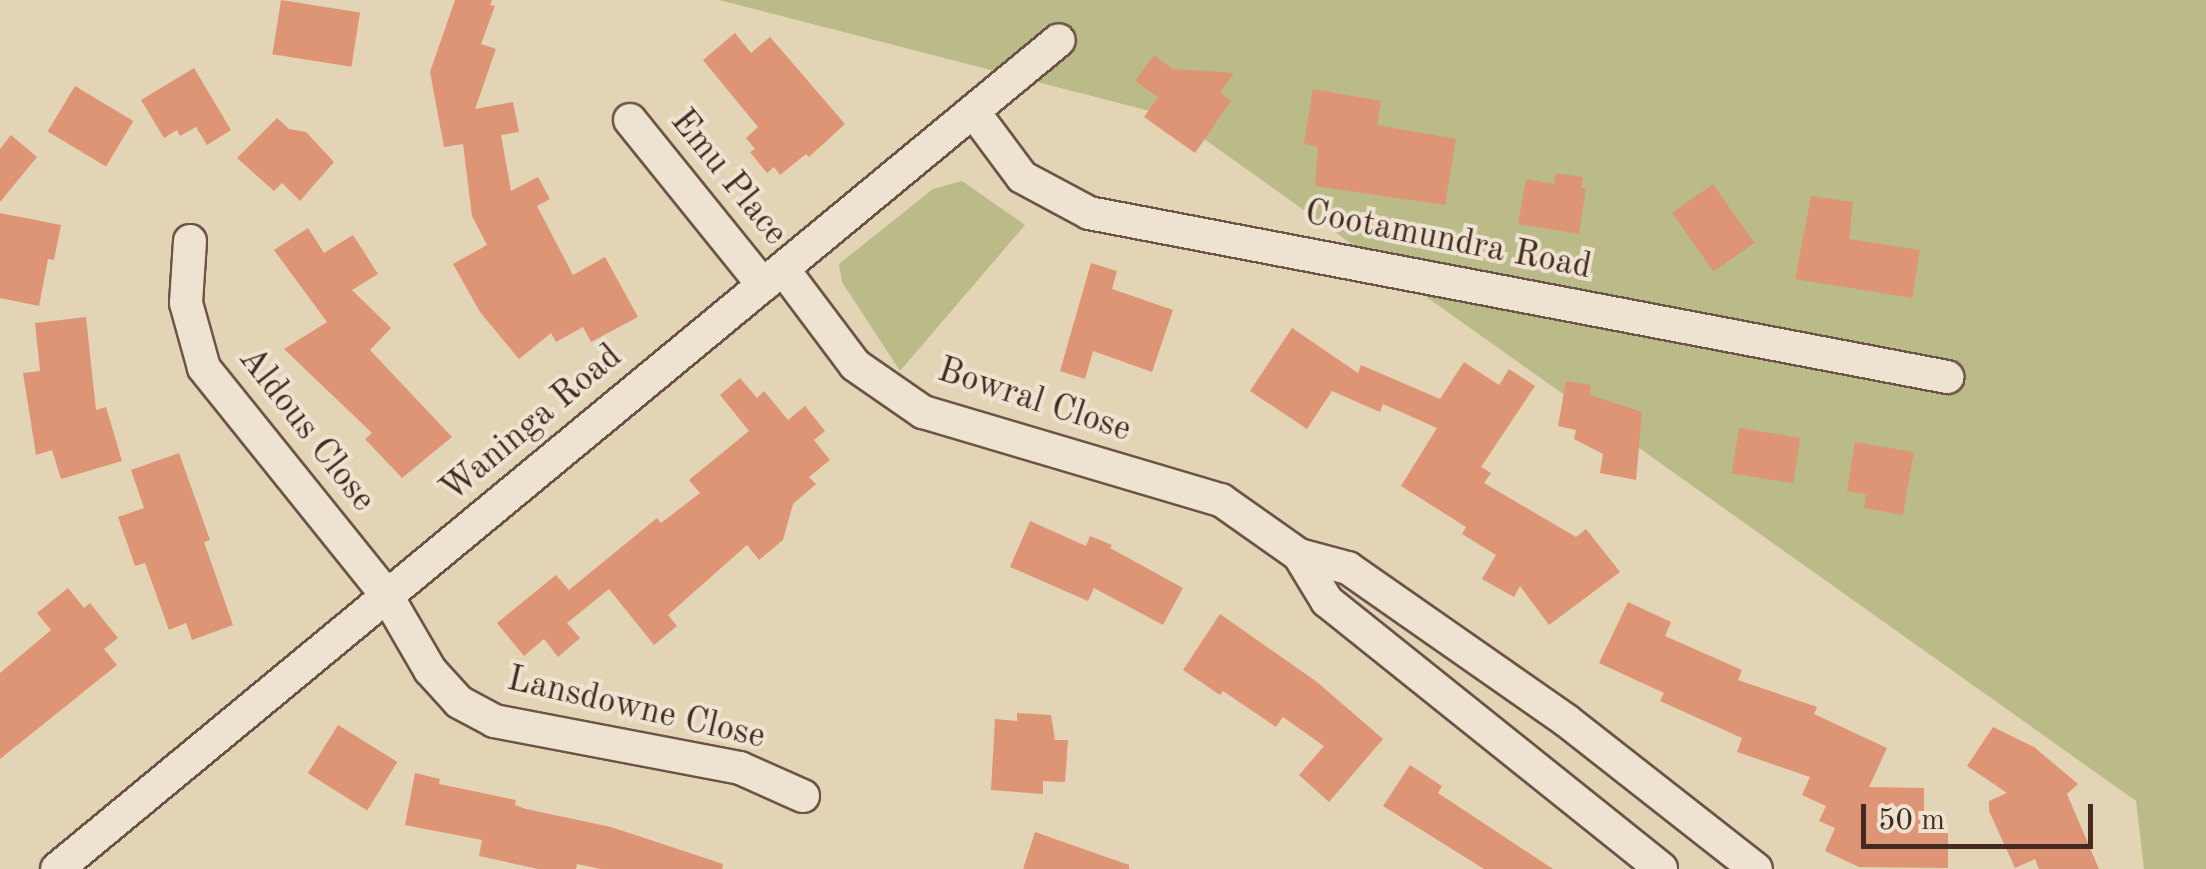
<!DOCTYPE html>
<style>
body{margin:0}
#map{position:relative;width:2206px;height:869px;overflow:hidden;background:#e3d4b6;font-family:"Old Standard TT",serif}
div>[style]{position:absolute}
.green>*{inset:0;background:#bbbb89}
.building>*{inset:0;background:#de9576;transform-origin:0 0}
.roads{filter:drop-shadow(2px 0 #6c5446) drop-shadow(-2px 0 #6c5446) drop-shadow(0 2px #6c5446) drop-shadow(0 -2px #6c5446)}
.street>*{height:32px;margin:-16px;padding:0 16px;transform-origin:16px;border-radius:16px;background:#ede3d0}
span{translate:-50% -50%;white-space:nowrap;text-align:center;line-height:1.15;-webkit-text-stroke:8px #ede3d0;paint-order:stroke}
.street-label{font-size:35px;color:#442a20}
.scale{position:absolute;left:1861px;top:804px;width:232px;height:45px;box-sizing:border-box;border:5px solid #442a20;border-top:0;padding-left:12px;font-size:30px;line-height:35px;white-space:nowrap;color:#442a20;-webkit-text-stroke:8px #ede3d0;paint-order:stroke}
</style>
<div id="map">
<div class="green">
<div style="clip-path:polygon(719px 0,2206px 0,2206px 869px,2144px 869px,2136px 801px,1173px 117px)"></div>
<div style="clip-path:polygon(962px 181px,1025px 225px,900px 371px,842px 282px,839px 264px,933px 189px)"></div>
</div>
<div class="building">
<div style="left:281px;top:0;width:80px;height:55px;rotate:9deg"></div>
<div style="clip-path:polygon(455px 0,492px 0,490px 5px,495px 6px,481px 44px,496px 49px,475px 109px,513px 102px,519px 132px,501px 135px,511px 191px,538px 177px,550px 199px,537px 206px,573px 275px,605px 257px,638px 317px,591px 342px,583px 327px,556px 342px,551px 333px,519px 359px,480px 312px,453px 264px,487px 245px,472px 216px,463px 144px,444px 147px,430px 72px)"></div>
<div style="clip-path:polygon(735px 33px,751px 53px,770px 37px,845px 124px,809px 157px,806px 154px,780px 175px,774px 167px,767px 173px,750px 152px,755px 149px,746px 138px,758px 127px,703px 60px)"></div>
<div style="clip-path:polygon(1154px 55px,1173px 69px,1234px 73px,1220px 92px,1231px 101px,1195px 153px,1144px 117px,1158px 97px,1135px 81px)"></div>
<div style="clip-path:polygon(194px 68px,231px 130px,207px 145px,196px 127px,180px 136px,177px 130px,164px 138px,141px 100px)"></div>
<div style="left:75px;top:86px;width:68px;height:53px;rotate:31deg"></div>
<div style="clip-path:polygon(1313px 89px,1381px 101px,1377px 125px,1456px 139px,1445px 205px,1315px 186px,1318px 147px,1304px 144px)"></div>
<div style="clip-path:polygon(277px 118px,289px 129px,306px 132px,334px 162px,300px 201px,282px 183px,274px 191px,237px 158px)"></div>
<div style="clip-path:polygon(11px 135px,37px 157px,0 202px,0 149px)"></div>
<div style="clip-path:polygon(1556px 173px,1583px 177px,1581px 188px,1586px 188px,1579px 234px,1518px 224px,1526px 179px,1554px 184px)"></div>
<div style="left:1713px;top:184px;width:72px;height:50px;rotate:55deg"></div>
<div style="clip-path:polygon(1811px 196px,1853px 202px,1849px 239px,1920px 250px,1912px 298px,1795px 279px)"></div>
<div style="clip-path:polygon(0 213px,61px 225px,54px 260px,48px 259px,39px 306px,0 298px)"></div>
<div style="clip-path:polygon(308px 228px,324px 253px,353px 235px,378px 274px,352px 290px,391px 328px,370px 350px,452px 437px,402px 478px,365px 439px,372px 433px,284px 349px,327px 322px,274px 250px)"></div>
<div style="clip-path:polygon(1091px 263px,1117px 271px,1112px 289px,1173px 310px,1152px 372px,1093px 351px,1085px 379px,1060px 371px)"></div>
<div style="clip-path:polygon(86px 317px,96px 410px,106px 407px,122px 461px,61px 479px,52px 450px,36px 455px,23px 373px,40px 371px,35px 323px)"></div>
<div style="clip-path:polygon(1292px 328px,1358px 373px,1361px 365px,1440px 399px,1464px 362px,1499px 385px,1509px 369px,1535px 386px,1481px 467px,1491px 473px,1484px 483px,1576px 537px,1586px 529px,1620px 572px,1549px 625px,1520px 586px,1514px 597px,1482px 579px,1496px 555px,1462px 534px,1466px 527px,1401px 486px,1437px 428px,1383px 404px,1380px 412px,1332px 391px,1307px 429px,1250px 391px)"></div>
<div style="clip-path:polygon(740px 378px,757px 398px,764px 391px,788px 420px,805px 406px,825px 431px,814px 440px,830px 460px,809px 477px,816px 484px,793px 504px,783px 540px,759px 560px,747px 545px,668px 615px,677px 626px,654px 645px,609px 589px,567px 623px,580px 638px,558px 657px,544px 639px,524px 656px,497px 623px,556px 575px,569px 590px,657px 518px,661px 523px,700px 493px,689px 480px,749px 431px,720px 395px)"></div>
<div style="clip-path:polygon(1566px 381px,1591px 385px,1590px 395px,1642px 412px,1636px 480px,1600px 473px,1603px 454px,1574px 439px,1576px 430px,1558px 426px)"></div>
<div style="left:1739px;top:428px;width:62px;height:46px;rotate:9deg"></div>
<div style="clip-path:polygon(1855px 442px,1914px 452px,1903px 515px,1864px 508px,1866px 494px,1847px 491px)"></div>
<div style="clip-path:polygon(179px 453px,210px 540px,204px 542px,233px 625px,192px 640px,186px 623px,169px 630px,145px 563px,135px 566px,118px 517px,144px 508px,131px 470px)"></div>
<div style="clip-path:polygon(1030px 521px,1086px 546px,1090px 536px,1112px 545px,1110px 548px,1183px 588px,1163px 625px,1094px 588px,1088px 601px,1010px 567px)"></div>
<div style="clip-path:polygon(68px 588px,84px 608px,90px 603px,118px 638px,104px 649px,117px 665px,0 759px,0 673px,51px 630px,37px 613px)"></div>
<div style="clip-path:polygon(1628px 602px,1671px 622px,1665px 636px,1742px 670px,1738px 680px,1817px 707px,1814px 714px,1887px 748px,1869px 787px,1924px 788px,1924px 831px,1948px 831px,1948px 868px,1859px 867px,1825px 851px,1835px 828px,1819px 821px,1826px 806px,1802px 795px,1810px 777px,1737px 752px,1742px 738px,1660px 701px,1664px 693px,1599px 663px)"></div>
<div style="clip-path:polygon(1220px 614px,1317px 682px,1383px 739px,1329px 802px,1299px 775px,1324px 746px,1283px 717px,1276px 727px,1223px 691px,1220px 695px,1183px 670px)"></div>
<div style="clip-path:polygon(1017px 713px,1051px 715px,1055px 740px,1068px 740px,1065px 782px,1043px 781px,1043px 794px,991px 790px,995px 719px,1017px 721px)"></div>
<div style="left:338px;top:725px;width:70px;height:57px;rotate:32deg"></div>
<div style="clip-path:polygon(1993px 727px,2034px 747px,2078px 784px,2067px 794px,2099px 869px,2039px 869px,2035px 859px,2015px 868px,1989px 811px,1989px 801px,2007px 793px,1967px 766px)"></div>
<div style="clip-path:polygon(1410px 765px,1442px 786px,1438px 793px,1553px 869px,1484px 869px,1383px 806px)"></div>
<div style="clip-path:polygon(415px 773px,440px 779px,439px 784px,516px 800px,515px 805px,526px 809px,611px 827px,723px 864px,722px 869px,601px 869px,577px 864px,576px 869px,538px 869px,479px 856px,482px 840px,405px 825px)"></div>
<div style="clip-path:polygon(1035px 832px,1129px 865px,1129px 869px,1023px 869px)"></div>
</div>
<div class="roads">
<div class="street">
<div style="left:973px;top:111px;width:82px;rotate:53.4deg"></div>
<div style="left:1022px;top:177px;width:76px;rotate:28.2deg"></div>
<div style="left:1089px;top:213px;width:874px;rotate:10.82deg"></div>
<div style="left:630px;top:120px;width:212px;rotate:51.1deg"></div>
<div style="left:190px;top:241px;width:62px;rotate:93.7deg"></div>
<div style="left:186px;top:303px;width:67px;rotate:74.5deg"></div>
<div style="left:204px;top:368px;width:292px;rotate:51.2deg"></div>
<div style="left:387px;top:596px;width:86px;rotate:59.8deg"></div>
<div style="left:430px;top:670px;width:43px;rotate:47.8deg"></div>
<div style="left:459px;top:702px;width:40px;rotate:28deg"></div>
<div style="left:494px;top:721px;width:250px;rotate:10.8deg"></div>
<div style="left:740px;top:768px;width:69px;rotate:24deg"></div>
<div style="left:783px;top:269px;width:120px;rotate:53.1deg"></div>
<div style="left:855px;top:365px;width:83px;rotate:34.7deg"></div>
<div style="left:923px;top:412px;width:311px;rotate:16.5deg"></div>
<div style="left:1221px;top:500px;width:95px;rotate:35.2deg"></div>
<div style="left:1299px;top:555px;width:51px;rotate:14.9deg"></div>
<div style="left:1348px;top:568px;width:267px;rotate:34.9deg"></div>
<div style="left:1567px;top:721px;width:240px;rotate:38.1deg"></div>
<div style="left:1299px;top:555px;width:54px;rotate:58.7deg"></div>
<div style="left:1327px;top:601px;width:428px;rotate:38.7deg"></div>
<div style="left:57px;top:869px;width:1300px;rotate:-39.6deg"></div>
</div>
</div>
<div class="street-label">
<span style="left:728px;top:178px;rotate:51deg">Emu Place</span>
<span style="left:1448px;top:241px;rotate:11deg">Cootamundra Road</span>
<span style="left:1034px;top:401px;rotate:18deg">Bowral Close</span>
<span style="left:532px;top:424px;rotate:-40deg">Waninga Road</span>
<span style="left:306px;top:430px;rotate:52deg">Aldous Close</span>
<span style="left:636px;top:709px;rotate:13deg">Lansdowne Close</span>
</div>
<div class="scale">50 m</div>
</div>
